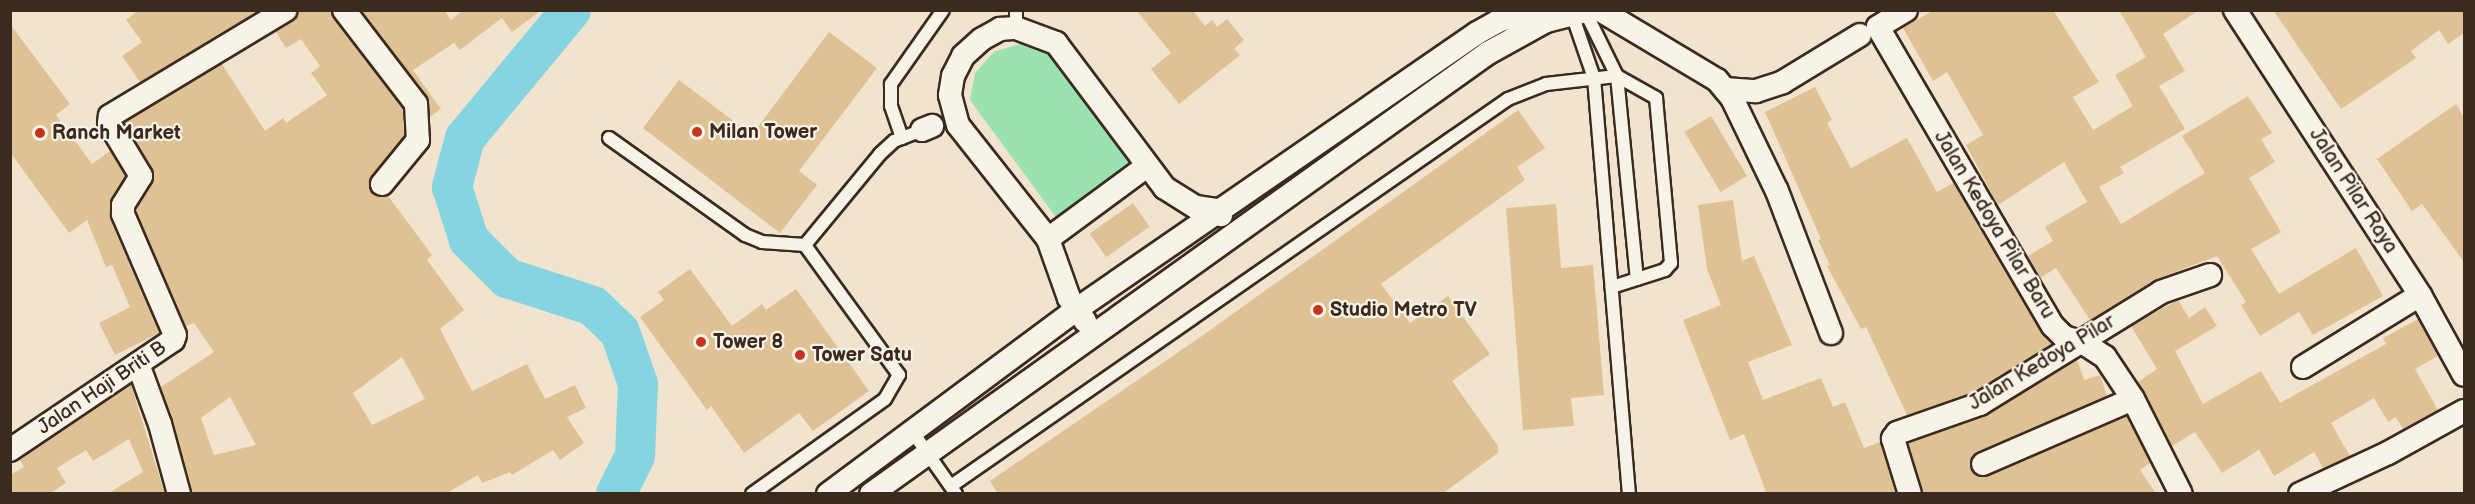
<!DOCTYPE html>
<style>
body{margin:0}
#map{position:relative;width:2475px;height:504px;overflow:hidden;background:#f0e4ce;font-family:"Balsamiq Sans",sans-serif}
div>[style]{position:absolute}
.green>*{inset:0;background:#9ae2b0}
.river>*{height:40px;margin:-20px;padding:0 20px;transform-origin:20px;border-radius:20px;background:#85d4e2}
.building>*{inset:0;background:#e0c193;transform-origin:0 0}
.roads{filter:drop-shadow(2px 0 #3b2a1e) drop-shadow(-2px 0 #3b2a1e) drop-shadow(0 2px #3b2a1e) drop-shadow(0 -2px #3b2a1e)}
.lane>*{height:12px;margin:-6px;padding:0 6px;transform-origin:6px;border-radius:6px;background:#f7f3e8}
.street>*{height:22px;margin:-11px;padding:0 11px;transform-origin:11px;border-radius:11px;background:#f7f3e8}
.dots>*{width:16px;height:16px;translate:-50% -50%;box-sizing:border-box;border:3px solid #f7f3e8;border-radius:50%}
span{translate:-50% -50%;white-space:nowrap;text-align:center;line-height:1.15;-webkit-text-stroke:4.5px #f7f3e8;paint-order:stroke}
.poi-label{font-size:20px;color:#3b2a1e;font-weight:700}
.left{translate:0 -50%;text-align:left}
.street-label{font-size:20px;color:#3b2a1e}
.frame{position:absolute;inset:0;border:12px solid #3b2a1e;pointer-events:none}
</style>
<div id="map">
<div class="green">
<div style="clip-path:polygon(1020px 44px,1047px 51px,1132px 166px,1058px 220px,970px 100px,975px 73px,994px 52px)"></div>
</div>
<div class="river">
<div style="left:571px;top:10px;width:166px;rotate:129.6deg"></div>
<div style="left:465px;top:138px;width:51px;rotate:104.9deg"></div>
<div style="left:452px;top:187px;width:56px;rotate:72.2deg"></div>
<div style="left:469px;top:240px;width:54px;rotate:45deg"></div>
<div style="left:507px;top:278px;width:90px;rotate:18deg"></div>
<div style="left:593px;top:306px;width:37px;rotate:44deg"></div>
<div style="left:620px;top:332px;width:55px;rotate:70.9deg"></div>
<div style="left:638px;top:384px;width:72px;rotate:92.4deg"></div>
<div style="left:635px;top:456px;width:42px;rotate:116.6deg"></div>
</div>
<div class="building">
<div style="clip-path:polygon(139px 10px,259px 10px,140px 82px,122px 56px,142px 42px,126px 20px)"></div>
<div style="clip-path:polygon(evenodd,299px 10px,331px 10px,403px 109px,404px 136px,372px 175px,369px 188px,379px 197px,388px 196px,432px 255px,427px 260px,464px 310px,440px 329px,472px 391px,527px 364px,545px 399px,575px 385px,586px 408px,567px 417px,584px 443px,560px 460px,553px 450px,512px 475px,510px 472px,482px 483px,478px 475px,445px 494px,192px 494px,161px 387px,214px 352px,194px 323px,186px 326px,136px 211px,154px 175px,126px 122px,222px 64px,265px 131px,283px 118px,286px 123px,327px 95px,311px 73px,320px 66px,301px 39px,286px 48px,276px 32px,293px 21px,299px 10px,402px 357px,425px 399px,372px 425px,353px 393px,402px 357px,299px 10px,230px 397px,256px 445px,214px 455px,201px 418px,230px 397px)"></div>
<div style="clip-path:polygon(361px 10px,444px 10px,451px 20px,463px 10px,542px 10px,512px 32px,502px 18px,460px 50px,454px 43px,413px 70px,441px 109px,430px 117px,427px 96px)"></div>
<div style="clip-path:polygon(1136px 10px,1192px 10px,1205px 26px,1212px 20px,1217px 27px,1227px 19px,1244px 40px,1234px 49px,1240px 55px,1179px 104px,1151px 69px,1171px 53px)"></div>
<div style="clip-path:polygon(1934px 10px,2053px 10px,2099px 82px,2073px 97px,2093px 130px,2133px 106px,2115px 75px,2146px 57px,2119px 10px,2199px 10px,2163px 34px,2185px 71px,2159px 86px,2185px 129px,2120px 167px,2124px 173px,2099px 187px,2121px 224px,2205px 173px,2182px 136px,2248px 96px,2272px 133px,2261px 139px,2275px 162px,2249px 178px,2281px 232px,2251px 249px,2279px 294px,2356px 248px,2383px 296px,2313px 335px,2299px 312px,2260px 336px,2241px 305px,2246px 302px,2217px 256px,2154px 280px,2090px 320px,2056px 268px,2040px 278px,2028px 256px,2053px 241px,2045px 227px,2087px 202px,2064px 162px,1998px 205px,1966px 145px,1983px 135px,1947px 72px,1933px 81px,1903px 28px)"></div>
<div style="clip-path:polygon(2273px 10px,2464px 10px,2464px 33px,2448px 44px,2439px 30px,2411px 51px,2416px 58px,2341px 109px)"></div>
<div style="clip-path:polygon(10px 24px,70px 104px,56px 115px,92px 164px,110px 151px,125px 176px,111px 198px,110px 219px,159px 333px,115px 355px,99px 323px,130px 307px,112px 265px,106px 267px,87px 220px,69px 233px,10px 152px)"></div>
<div style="clip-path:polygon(829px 32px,877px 68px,799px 171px,817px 185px,780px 233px,643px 128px,679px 80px,752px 135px)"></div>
<div style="clip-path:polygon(1815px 87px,1832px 120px,1827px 123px,1851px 168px,1907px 138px,1937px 192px,1953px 183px,2041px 333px,2052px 344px,1974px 392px,1907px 415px,1866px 327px,1861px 329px,1827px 266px,1830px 265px,1818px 240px,1821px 239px,1765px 112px)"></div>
<div style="clip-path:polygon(2456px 104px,2464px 118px,2464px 262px,2422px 204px,2412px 211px,2377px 159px)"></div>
<div style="clip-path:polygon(1518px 110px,1545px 148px,1517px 167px,1525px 180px,1381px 284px,1410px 323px,1448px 296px,1490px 354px,1452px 381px,1498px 446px,1498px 453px,1442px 494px,998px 494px,990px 481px,1199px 338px)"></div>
<div style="left:1711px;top:116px;width:70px;height:31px;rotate:59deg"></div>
<div style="clip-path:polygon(1733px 200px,1742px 261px,1754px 256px,1792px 345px,1748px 362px,1763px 400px,1821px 378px,1833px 407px,1845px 402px,1864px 448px,1880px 442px,1896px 494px,1767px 494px,1744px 434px,1730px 440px,1683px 320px,1721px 305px,1707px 269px,1698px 205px)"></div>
<div style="left:1133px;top:203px;width:29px;height:53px;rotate:55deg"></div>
<div style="clip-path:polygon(1556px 204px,1561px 268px,1593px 265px,1604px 395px,1571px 398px,1574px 426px,1523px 430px,1506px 208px)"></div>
<div style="clip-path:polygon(690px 269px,732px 326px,762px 304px,766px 310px,796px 289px,869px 391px,813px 431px,799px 413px,744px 453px,711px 406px,707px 410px,640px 317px,664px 300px,658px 292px)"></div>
<div style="clip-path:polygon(2178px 300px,2189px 318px,2205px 307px,2217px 326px,2175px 351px,2203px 404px,2261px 371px,2280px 403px,2386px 344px,2383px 338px,2418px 319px,2438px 356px,2415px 369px,2438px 410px,2403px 429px,2396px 417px,2388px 422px,2374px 398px,2331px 423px,2350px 456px,2323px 468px,2314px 452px,2274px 476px,2259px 450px,2222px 473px,2195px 432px,2172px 446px,2138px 382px,2157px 369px,2131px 326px)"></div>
<div style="clip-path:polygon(2077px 360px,2084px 380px,2100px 375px,2107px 396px,1978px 452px,1970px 462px,1971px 470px,1981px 477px,1988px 476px,2127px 416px,2150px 463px,2140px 470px,2156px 494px,1923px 494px,1908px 443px,1987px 415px)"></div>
<div style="clip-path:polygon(131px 385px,165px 494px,107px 494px,143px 472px,129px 439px,93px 461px,86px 450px,57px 468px,66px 483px,49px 494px,10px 494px,10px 475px,24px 467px,20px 460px)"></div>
</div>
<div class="roads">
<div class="lane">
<div style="left:1016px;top:10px;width:18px;rotate:90deg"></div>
<div style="left:1586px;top:13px;width:70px;rotate:63.8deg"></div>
<div style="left:1617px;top:76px;width:204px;rotate:84.4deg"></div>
<div style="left:1573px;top:17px;width:65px;rotate:71deg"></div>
<div style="left:1594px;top:78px;width:417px;rotate:85.2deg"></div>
<div style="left:609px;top:138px;width:167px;rotate:35.5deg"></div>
<div style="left:745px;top:235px;width:18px;rotate:22deg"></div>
<div style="left:762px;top:242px;width:43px;rotate:4deg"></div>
<div style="left:805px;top:245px;width:118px;rotate:-50.5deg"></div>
<div style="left:880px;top:154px;width:19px;rotate:-43deg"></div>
<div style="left:894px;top:141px;width:30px;rotate:-21deg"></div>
<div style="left:902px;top:138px;width:34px;rotate:-109deg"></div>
<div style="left:891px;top:106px;width:22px;rotate:-90deg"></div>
<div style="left:891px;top:84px;width:90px;rotate:-54.9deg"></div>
<div style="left:912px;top:431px;width:77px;rotate:55.1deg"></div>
<div style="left:951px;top:486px;width:678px;rotate:-34.79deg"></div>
<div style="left:1508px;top:99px;width:41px;rotate:-21.5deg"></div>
<div style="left:1546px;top:84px;width:71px;rotate:-6.4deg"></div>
<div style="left:1617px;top:76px;width:45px;rotate:29.4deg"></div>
<div style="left:1656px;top:98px;width:166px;rotate:84.8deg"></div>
<div style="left:1671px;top:263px;width:9px;rotate:131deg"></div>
<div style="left:1665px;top:270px;width:56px;rotate:162.2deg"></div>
<div style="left:752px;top:494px;width:163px;rotate:-35.5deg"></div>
<div style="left:885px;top:399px;width:28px;rotate:-60deg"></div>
<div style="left:899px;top:375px;width:160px;rotate:-125.9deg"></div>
</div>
<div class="street">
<div style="left:344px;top:10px;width:118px;rotate:52.5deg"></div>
<div style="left:416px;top:104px;width:36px;rotate:87deg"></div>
<div style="left:418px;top:140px;width:57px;rotate:129.3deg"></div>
<div style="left:1600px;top:10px;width:136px;rotate:30.9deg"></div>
<div style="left:1717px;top:80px;width:23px;rotate:50deg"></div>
<div style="left:1732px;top:98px;width:103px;rotate:64.2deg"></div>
<div style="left:1777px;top:191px;width:152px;rotate:69.2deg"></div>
<div style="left:1906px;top:10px;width:33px;rotate:149deg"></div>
<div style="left:1878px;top:27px;width:346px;rotate:59.7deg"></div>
<div style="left:2053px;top:326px;width:16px;rotate:45deg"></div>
<div style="left:2064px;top:337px;width:19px;rotate:16deg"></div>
<div style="left:2082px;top:342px;width:27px;rotate:33deg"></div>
<div style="left:2105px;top:357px;width:50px;rotate:56.3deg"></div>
<div style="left:2133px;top:399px;width:106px;rotate:63.2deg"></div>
<div style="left:2235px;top:10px;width:340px;rotate:57deg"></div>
<div style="left:2420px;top:295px;width:91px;rotate:61.2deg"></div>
<div style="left:1725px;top:89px;width:31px;rotate:4deg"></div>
<div style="left:1756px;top:91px;width:28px;rotate:-18deg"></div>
<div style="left:1783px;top:82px;width:90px;rotate:-31.4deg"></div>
<div style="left:922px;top:130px;width:11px;rotate:-22deg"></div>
<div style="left:1048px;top:239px;width:123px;rotate:-36.4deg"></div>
<div style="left:1085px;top:321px;width:28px;rotate:-125deg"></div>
<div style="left:1069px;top:298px;width:63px;rotate:-109.6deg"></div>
<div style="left:1048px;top:239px;width:145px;rotate:-128.3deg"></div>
<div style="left:958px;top:125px;width:31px;rotate:-105deg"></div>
<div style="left:950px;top:95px;width:19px;rotate:-81deg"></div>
<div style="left:953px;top:76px;width:22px;rotate:-63deg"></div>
<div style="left:963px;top:56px;width:25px;rotate:-42deg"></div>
<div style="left:982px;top:39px;width:21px;rotate:-29deg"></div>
<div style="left:1000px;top:29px;width:16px;rotate:-4deg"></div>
<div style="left:1016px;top:28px;width:43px;rotate:20.6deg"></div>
<div style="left:1056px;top:43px;width:181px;rotate:53.1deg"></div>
<div style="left:1165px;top:188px;width:36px;rotate:32deg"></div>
<div style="left:1196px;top:207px;width:22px;rotate:8deg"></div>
<div style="left:1218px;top:210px;width:6px;rotate:59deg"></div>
<div style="left:138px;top:364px;width:64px;rotate:69.9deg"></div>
<div style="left:160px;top:424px;width:73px;rotate:74.8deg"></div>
<div style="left:2303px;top:367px;width:137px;rotate:-31.6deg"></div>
<div style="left:10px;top:450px;width:197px;rotate:-34deg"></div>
<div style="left:173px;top:340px;width:5px;rotate:-68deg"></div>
<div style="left:175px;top:335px;width:132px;rotate:-113.3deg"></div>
<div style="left:123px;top:214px;width:9px;rotate:-90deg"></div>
<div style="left:123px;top:205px;width:34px;rotate:-58deg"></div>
<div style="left:141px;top:176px;width:62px;rotate:-121.1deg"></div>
<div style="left:109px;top:123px;width:7px;rotate:-82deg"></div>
<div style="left:110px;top:116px;width:205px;rotate:-31.1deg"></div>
<div style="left:1983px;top:464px;width:163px;rotate:-23.4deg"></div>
<div style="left:828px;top:494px;width:310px;rotate:-36.6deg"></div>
<div style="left:1077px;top:309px;width:486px;rotate:-34.6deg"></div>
<div style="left:1477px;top:33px;width:26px;rotate:-29deg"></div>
<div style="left:1500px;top:20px;width:23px;rotate:-13deg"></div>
<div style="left:1522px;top:15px;width:25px;rotate:14deg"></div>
<div style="left:1546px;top:21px;width:45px;rotate:-14deg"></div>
<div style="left:871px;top:494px;width:758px;rotate:-35.56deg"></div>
<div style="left:1488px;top:53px;width:66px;rotate:-28.9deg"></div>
<div style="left:1910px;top:494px;width:58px;rotate:-107.2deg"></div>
<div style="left:1893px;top:439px;width:7px;rotate:-56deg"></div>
<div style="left:1897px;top:433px;width:88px;rotate:-19.3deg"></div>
<div style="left:1980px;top:404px;width:213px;rotate:-31.7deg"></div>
<div style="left:2161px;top:292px;width:52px;rotate:-19.1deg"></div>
<div style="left:2300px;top:494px;width:97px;rotate:-25deg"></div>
<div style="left:2388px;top:453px;width:87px;rotate:-28.9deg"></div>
</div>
</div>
<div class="dots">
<div style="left:697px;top:132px;background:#c8321e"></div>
<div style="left:40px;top:133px;background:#c8321e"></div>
<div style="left:1318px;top:310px;background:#c8321e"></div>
<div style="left:701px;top:342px;background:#c8321e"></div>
<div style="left:800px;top:355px;background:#c8321e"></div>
</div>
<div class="poi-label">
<span class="left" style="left:709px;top:132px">Milan Tower</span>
<span class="left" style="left:52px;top:133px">Ranch Market</span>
<span class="left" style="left:1330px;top:310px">Studio Metro TV</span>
<span class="left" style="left:713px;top:342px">Tower 8</span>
<span class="left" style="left:812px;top:355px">Tower Satu</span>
</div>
<div class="street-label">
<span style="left:2353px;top:191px;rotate:57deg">Jalan Pilar Raya</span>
<span style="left:1994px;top:225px;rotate:59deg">Jalan Kedoya Pilar Baru</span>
<span style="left:2042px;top:363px;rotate:-31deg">Jalan Kedoya Pilar</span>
<span style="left:102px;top:388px;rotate:-34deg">Jalan Haji Briti B</span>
</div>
<div class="frame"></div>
</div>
